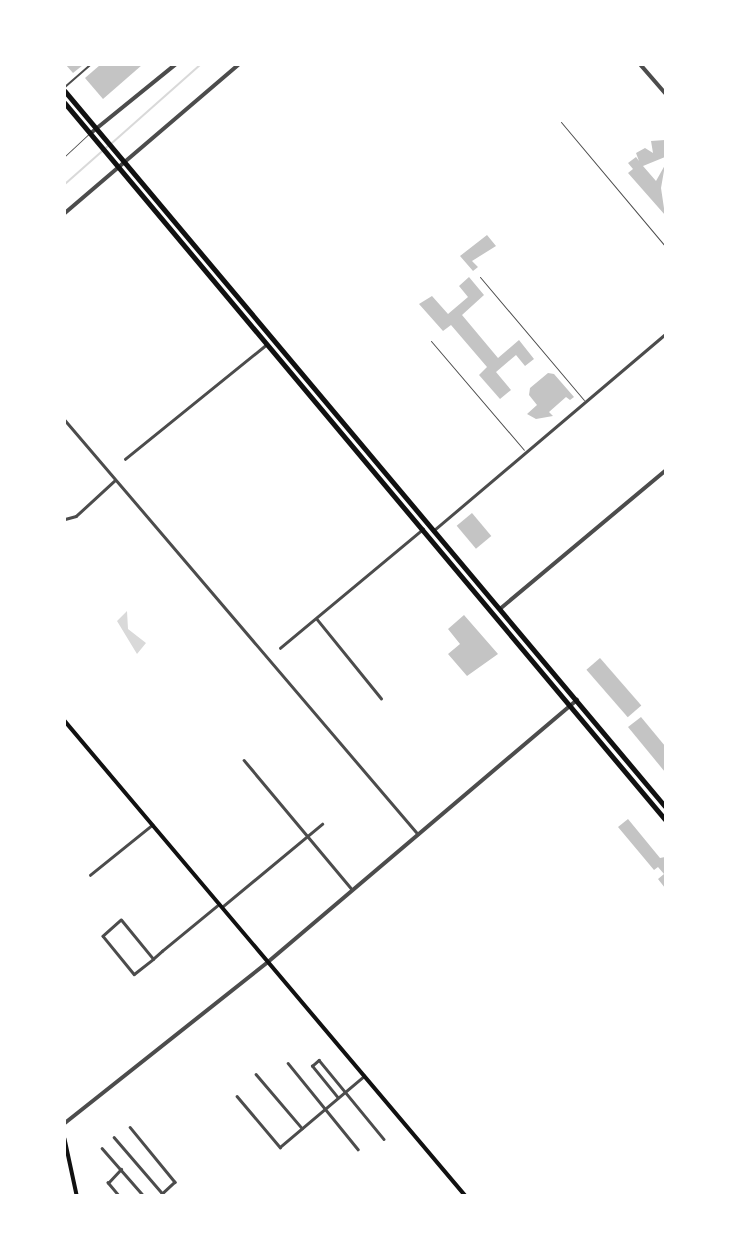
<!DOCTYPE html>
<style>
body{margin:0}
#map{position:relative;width:730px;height:1260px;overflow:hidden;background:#fff;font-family:"Noto Sans",sans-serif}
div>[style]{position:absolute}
.water>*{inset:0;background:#d9d9d9}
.stream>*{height:2px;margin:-1px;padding:0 1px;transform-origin:1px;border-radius:1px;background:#d9d9d9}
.building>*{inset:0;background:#c4c4c4;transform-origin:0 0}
.service>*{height:1px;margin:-0.5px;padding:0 0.5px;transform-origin:0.5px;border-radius:0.5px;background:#4c4c4c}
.pedestrian>*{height:2px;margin:-1px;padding:0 1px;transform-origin:1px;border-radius:1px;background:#4c4c4c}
.minor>*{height:2.5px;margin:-1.25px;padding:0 1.25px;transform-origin:1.25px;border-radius:1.25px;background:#4c4c4c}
.tertiary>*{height:3.5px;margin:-1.75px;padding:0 1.75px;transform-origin:1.75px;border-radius:1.75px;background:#4c4c4c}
.secondary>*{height:3.5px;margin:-1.75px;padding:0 1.75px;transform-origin:1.75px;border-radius:1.75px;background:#111}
.primary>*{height:4.5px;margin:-2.25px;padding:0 2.25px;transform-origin:2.25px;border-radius:2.25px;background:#111}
span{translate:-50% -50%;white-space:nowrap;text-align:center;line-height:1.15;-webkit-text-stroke:6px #fff;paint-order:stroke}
.frame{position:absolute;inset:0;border:66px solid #fff;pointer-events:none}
</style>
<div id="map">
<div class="water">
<div style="clip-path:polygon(127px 611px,128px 629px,146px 643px,137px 654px,117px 621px)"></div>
</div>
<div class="stream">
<div style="left:112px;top:143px;width:118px;rotate:-41.6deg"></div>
<div style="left:65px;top:184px;width:57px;rotate:-41.5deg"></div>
</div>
<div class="building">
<div style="clip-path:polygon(66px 65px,83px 65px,73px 73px)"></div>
<div style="clip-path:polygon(100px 65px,142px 65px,103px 99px,85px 78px)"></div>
<div style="clip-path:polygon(665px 140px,665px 157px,643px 166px,656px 181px,665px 165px,661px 188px,665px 215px,628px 173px,633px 169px,628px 163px,636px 157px,639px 161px,636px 153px,645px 148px,653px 153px,651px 141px)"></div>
<div style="clip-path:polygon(487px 235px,496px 246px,472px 261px,478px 267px,473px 271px,460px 256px)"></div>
<div style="clip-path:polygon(469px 277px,484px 295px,462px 315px,498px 358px,519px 340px,534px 359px,525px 366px,516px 355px,496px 372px,511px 390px,500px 399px,479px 375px,487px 367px,451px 325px,443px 331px,419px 304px,432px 296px,448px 314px,468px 297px,459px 286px)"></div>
<div style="clip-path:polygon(548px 373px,554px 374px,574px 397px,570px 400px,566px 397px,549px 412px,553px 416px,536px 419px,527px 414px,537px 405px,529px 395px,530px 388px)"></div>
<div style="left:472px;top:513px;width:30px;height:20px;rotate:50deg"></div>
<div style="clip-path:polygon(464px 615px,498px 654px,467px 676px,448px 654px,460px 644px,448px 629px)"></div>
<div style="left:600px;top:658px;width:63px;height:18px;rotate:49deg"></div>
<div style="clip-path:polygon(641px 717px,665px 746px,665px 772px,628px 727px)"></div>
<div style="clip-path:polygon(628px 819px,660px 858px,665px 857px,665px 888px,658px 879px,664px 874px,658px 867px,654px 870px,618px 827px)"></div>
</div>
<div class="service">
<div style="left:561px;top:122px;width:162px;rotate:50deg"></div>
<div style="left:65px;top:156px;width:33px;rotate:-43deg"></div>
<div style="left:480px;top:277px;width:161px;rotate:49.8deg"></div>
<div style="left:431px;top:341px;width:143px;rotate:49.5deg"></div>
</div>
<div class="pedestrian">
<div style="left:65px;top:87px;width:33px;rotate:-41deg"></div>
</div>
<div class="minor">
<div style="left:65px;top:420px;width:544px;rotate:49.55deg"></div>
<div style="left:125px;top:459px;width:181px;rotate:-39deg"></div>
<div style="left:65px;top:519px;width:11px;rotate:-15deg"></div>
<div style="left:76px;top:516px;width:52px;rotate:-42.6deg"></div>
<div style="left:433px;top:531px;width:304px;rotate:-40.3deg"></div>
<div style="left:317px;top:619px;width:102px;rotate:51deg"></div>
<div style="left:280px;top:648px;width:186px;rotate:-39.8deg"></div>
<div style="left:244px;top:760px;width:168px;rotate:50.1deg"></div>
<div style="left:90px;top:875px;width:80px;rotate:-38.9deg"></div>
<div style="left:222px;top:907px;width:130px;rotate:-39.7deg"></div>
<div style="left:153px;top:959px;width:50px;rotate:-129.4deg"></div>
<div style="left:121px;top:920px;width:24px;rotate:138deg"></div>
<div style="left:103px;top:936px;width:49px;rotate:50.8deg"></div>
<div style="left:134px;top:974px;width:24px;rotate:-38deg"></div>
<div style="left:153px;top:959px;width:12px;rotate:-42deg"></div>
<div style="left:162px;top:951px;width:74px;rotate:-39.5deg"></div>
<div style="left:288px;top:1063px;width:111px;rotate:50.9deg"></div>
<div style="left:256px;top:1074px;width:71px;rotate:49.6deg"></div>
<div style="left:237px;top:1096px;width:67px;rotate:49.9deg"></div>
<div style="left:280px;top:1147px;width:110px;rotate:-40.2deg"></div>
<div style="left:338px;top:1098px;width:41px;rotate:-129.1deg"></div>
<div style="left:312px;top:1066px;width:9px;rotate:-41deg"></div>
<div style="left:319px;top:1060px;width:102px;rotate:50.6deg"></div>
<div style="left:130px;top:1127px;width:71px;rotate:50.7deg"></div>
<div style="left:175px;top:1182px;width:19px;rotate:137deg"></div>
<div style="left:114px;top:1137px;width:75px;rotate:49.3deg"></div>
<div style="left:102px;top:1148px;width:62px;rotate:48.9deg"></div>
<div style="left:118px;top:1195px;width:16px;rotate:-130deg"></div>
<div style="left:108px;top:1183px;width:19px;rotate:-47deg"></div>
</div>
<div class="tertiary">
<div style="left:641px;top:65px;width:37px;rotate:49deg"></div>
<div style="left:91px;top:133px;width:108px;rotate:-39deg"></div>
<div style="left:65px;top:213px;width:228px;rotate:-40.5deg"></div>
<div style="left:500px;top:609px;width:215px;rotate:-39.9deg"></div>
<div style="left:65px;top:1123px;width:259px;rotate:-38.4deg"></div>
<div style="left:268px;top:962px;width:405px;rotate:-40.3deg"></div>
</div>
<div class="secondary">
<div style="left:65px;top:721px;width:620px;rotate:49.84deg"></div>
<div style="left:65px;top:1139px;width:57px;rotate:77.9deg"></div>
</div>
<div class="primary">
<div style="left:65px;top:91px;width:933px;rotate:50deg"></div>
<div style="left:65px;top:103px;width:934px;rotate:50.04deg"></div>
</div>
<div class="frame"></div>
</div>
